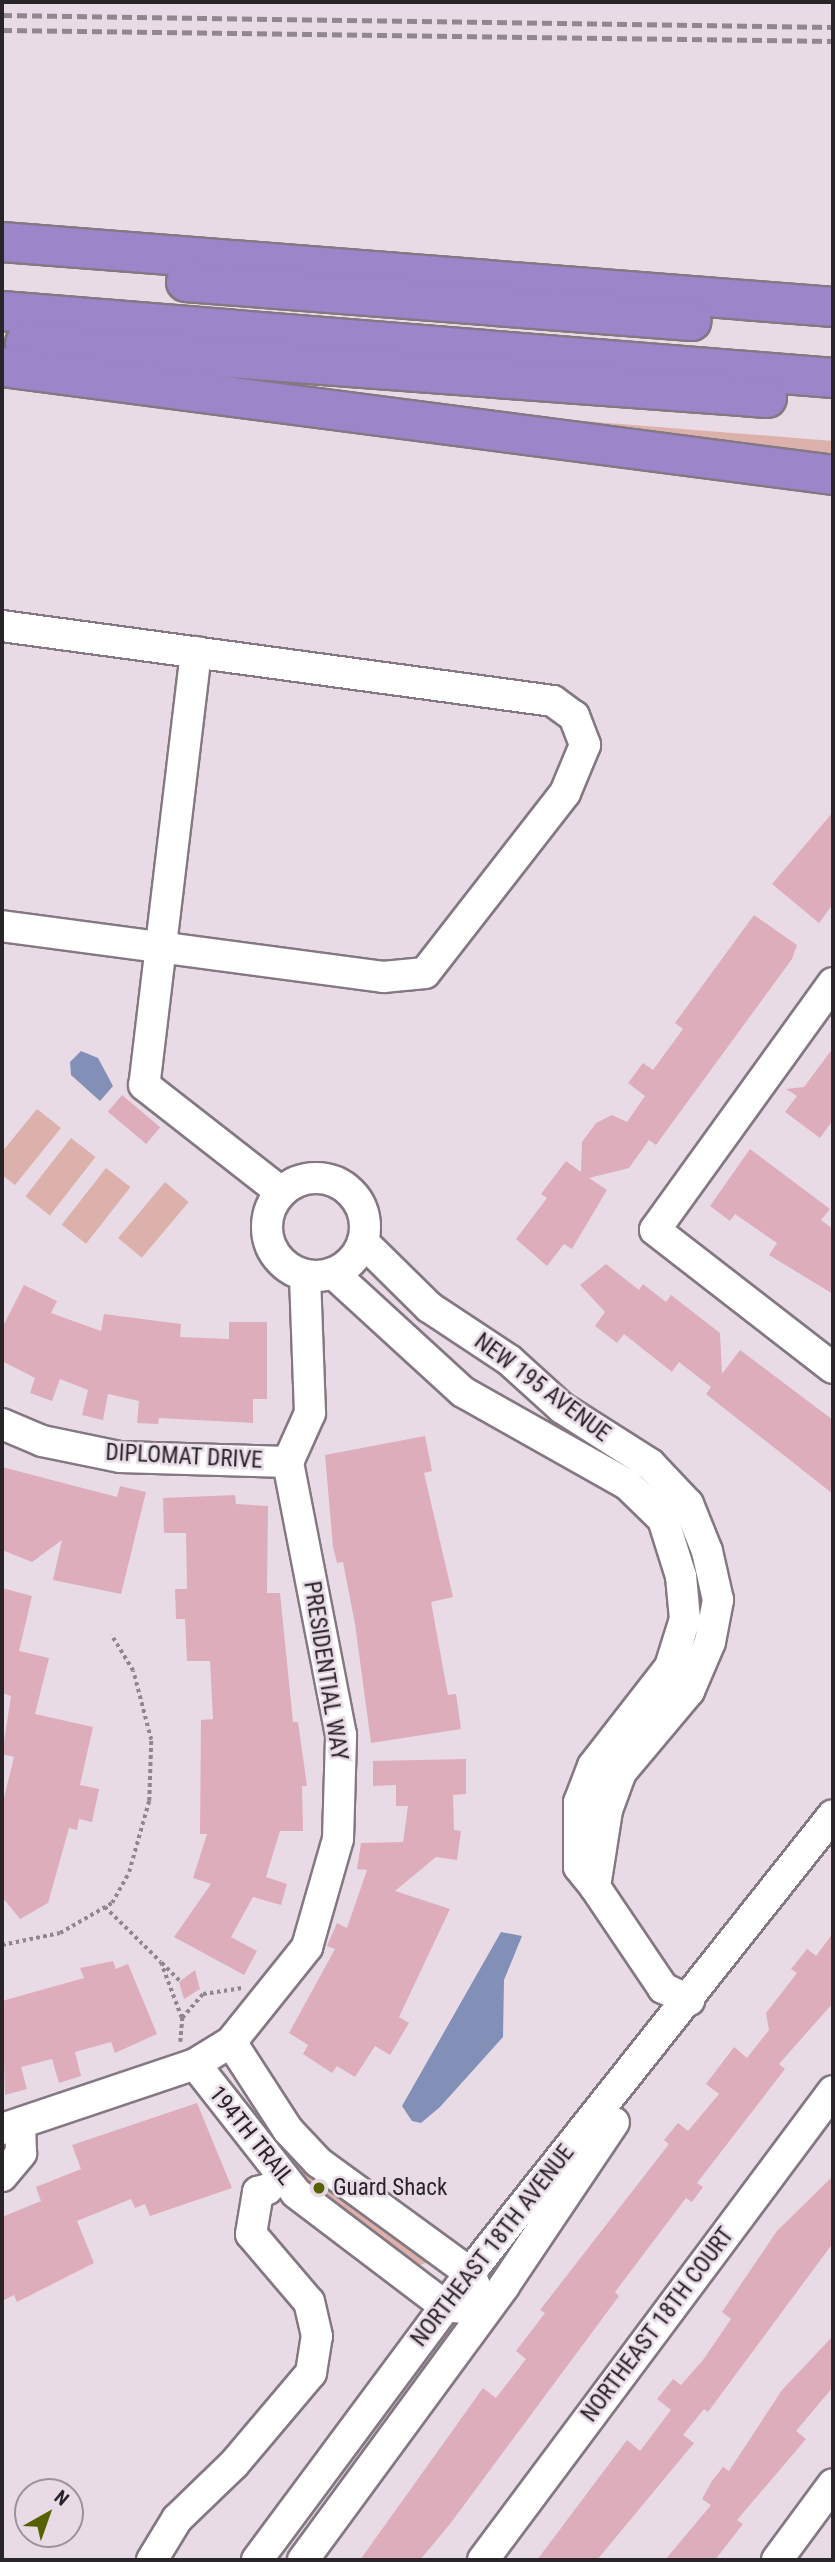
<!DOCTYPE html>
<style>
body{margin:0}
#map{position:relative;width:835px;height:2562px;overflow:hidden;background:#e8dbe6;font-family:"Roboto Condensed",sans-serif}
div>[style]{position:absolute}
.green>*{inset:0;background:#dcb1ab;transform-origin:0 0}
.water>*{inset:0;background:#8290b7}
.building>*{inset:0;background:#deadbc;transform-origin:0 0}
.path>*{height:3.5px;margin-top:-1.75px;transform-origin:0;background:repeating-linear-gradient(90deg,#8f868e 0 3.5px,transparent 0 7px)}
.roads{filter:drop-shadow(2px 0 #847883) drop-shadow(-2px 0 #847883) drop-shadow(0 2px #847883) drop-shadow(0 -2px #847883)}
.minor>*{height:30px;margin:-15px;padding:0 15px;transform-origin:15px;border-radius:15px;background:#fff}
.minor>.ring{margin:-15px;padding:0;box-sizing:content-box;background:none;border:30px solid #fff;border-radius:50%}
.highway>*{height:38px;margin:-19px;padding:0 19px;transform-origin:19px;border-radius:19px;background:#9c85c9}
.rail>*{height:5px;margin-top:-2.5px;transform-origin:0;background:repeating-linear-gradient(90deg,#90878f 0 10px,transparent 0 15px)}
.dots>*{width:19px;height:19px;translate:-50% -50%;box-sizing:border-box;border:4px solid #e8dbe6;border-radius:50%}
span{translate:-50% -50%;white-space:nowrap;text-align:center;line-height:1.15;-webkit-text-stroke:5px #e8dbe6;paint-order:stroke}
.street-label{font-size:23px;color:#282428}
.poi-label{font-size:23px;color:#282428}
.left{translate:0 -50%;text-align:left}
.frame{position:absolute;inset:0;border:4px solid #282428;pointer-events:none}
.north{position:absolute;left:14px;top:2478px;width:70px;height:70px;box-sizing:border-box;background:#e8dbe6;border:2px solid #9b929a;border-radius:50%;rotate:40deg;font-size:19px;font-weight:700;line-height:28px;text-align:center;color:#282428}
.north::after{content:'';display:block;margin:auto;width:24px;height:32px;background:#566101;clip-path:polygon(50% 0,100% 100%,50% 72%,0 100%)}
</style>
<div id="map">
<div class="green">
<div style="clip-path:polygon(521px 416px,833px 441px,833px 465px)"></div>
<div style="clip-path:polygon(37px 1109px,61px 1128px,15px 1185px,2px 1175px,2px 1152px)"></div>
<div style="left:71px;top:1138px;width:31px;height:74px;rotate:38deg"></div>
<div style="left:106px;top:1168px;width:31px;height:72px;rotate:38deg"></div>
<div style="left:165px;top:1182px;width:31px;height:73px;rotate:40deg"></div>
<div style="clip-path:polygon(307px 2168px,426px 2257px,426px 2263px,414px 2267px,302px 2185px,298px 2173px)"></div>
</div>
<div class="water">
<div style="clip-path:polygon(81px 1051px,98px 1058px,113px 1086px,100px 1101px,71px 1075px,70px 1062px)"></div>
<div style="clip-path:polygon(501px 1932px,522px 1936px,504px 1980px,503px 2037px,440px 2107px,421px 2123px,412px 2121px,402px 2106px)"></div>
</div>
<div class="building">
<div style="clip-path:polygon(833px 812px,833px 904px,819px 923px,772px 884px)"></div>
<div style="clip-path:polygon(754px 915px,797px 945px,792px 959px,656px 1145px,649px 1140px,629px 1168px,589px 1178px,607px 1190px,572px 1249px,564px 1244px,547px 1266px,516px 1239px,547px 1198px,541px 1194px,566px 1161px,581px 1172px,582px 1142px,596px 1123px,612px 1115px,627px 1122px,645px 1096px,628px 1083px,643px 1063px,653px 1070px,683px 1029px,675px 1023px)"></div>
<div style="clip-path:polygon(833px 1048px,833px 1120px,820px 1138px,785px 1112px,797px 1096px,786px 1089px,804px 1087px)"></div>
<div style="left:122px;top:1095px;width:50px;height:22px;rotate:40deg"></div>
<div style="clip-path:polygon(750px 1149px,830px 1209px,821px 1220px,833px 1229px,833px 1294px,769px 1255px,777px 1243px,735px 1214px,730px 1221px,710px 1206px)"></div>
<div style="clip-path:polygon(606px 1264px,639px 1290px,643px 1284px,666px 1302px,671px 1295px,720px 1333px,722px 1374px,740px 1350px,833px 1420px,833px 1494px,706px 1394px,711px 1387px,679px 1362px,672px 1372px,624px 1334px,617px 1343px,595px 1326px,605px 1312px,580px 1285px)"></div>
<div style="clip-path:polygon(24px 1285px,57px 1301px,51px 1313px,101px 1331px,104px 1314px,181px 1324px,180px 1337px,229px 1339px,229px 1322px,267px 1322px,267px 1399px,253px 1399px,253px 1423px,159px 1418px,158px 1424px,137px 1423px,139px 1401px,108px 1394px,103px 1420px,82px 1415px,88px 1390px,60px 1379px,52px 1401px,30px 1393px,35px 1378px,2px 1361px,2px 1328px)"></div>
<div style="clip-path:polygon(425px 1436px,432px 1471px,424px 1473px,453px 1597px,431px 1602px,448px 1695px,456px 1694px,461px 1729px,371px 1743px,355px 1624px,343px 1562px,337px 1563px,333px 1547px,325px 1455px)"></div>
<div style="clip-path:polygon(2px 1467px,117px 1497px,120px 1486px,146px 1492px,121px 1594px,53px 1580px,62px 1540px,32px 1562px,2px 1550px)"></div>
<div style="clip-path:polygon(235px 1495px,236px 1504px,268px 1506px,267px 1593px,280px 1593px,293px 1722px,298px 1722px,307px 1786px,302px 1786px,303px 1831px,280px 1831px,266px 1877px,287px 1884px,281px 1905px,253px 1897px,231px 1937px,257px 1951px,244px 1975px,174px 1937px,211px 1884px,193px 1878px,207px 1834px,200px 1834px,201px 1720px,213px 1719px,210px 1661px,187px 1661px,185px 1619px,176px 1619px,175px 1589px,187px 1589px,186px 1533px,164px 1533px,163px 1498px)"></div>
<div style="clip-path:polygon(2px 1588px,32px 1596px,19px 1651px,49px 1658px,35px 1714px,93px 1727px,80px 1785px,99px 1789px,92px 1822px,79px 1819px,77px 1830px,69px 1828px,48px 1903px,20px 1919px,2px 1897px,2px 1806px,14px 1757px,2px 1754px,11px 1696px,2px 1693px)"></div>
<div style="clip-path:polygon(466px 1759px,466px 1794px,453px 1795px,454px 1830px,461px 1831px,457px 1860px,436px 1857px,395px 1891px,450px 1909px,399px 2017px,409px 2023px,390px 2055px,375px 2046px,355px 2077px,337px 2066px,332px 2073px,303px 2054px,308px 2045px,289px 2033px,335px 1949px,327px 1946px,337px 1923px,347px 1928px,367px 1870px,357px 1869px,361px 1843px,403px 1842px,408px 1806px,396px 1806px,396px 1785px,373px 1786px,373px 1761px)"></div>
<div style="clip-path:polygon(833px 1933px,833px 2003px,779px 2064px,785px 2069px,697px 2183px,703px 2187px,692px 2202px,686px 2198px,615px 2292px,619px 2296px,450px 2524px,420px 2560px,360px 2560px,483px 2388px,496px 2398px,526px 2359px,516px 2351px,545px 2313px,540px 2310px,669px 2144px,664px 2140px,678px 2123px,688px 2131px,719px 2094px,706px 2084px,734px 2047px,747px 2058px,769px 2030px,766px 2013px,797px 1973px,791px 1969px,807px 1949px,816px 1956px)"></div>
<div style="clip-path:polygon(113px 1961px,116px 1969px,128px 1964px,157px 2034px,115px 2053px,111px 2042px,75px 2052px,81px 2076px,59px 2083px,52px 2059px,21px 2067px,27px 2089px,5px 2095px,2px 2001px,84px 1978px,80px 1968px)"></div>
<div style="clip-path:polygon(195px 1970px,200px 1989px,184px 1999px,179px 1982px)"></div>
<div style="clip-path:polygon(197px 2103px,232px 2188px,150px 2216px,145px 2204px,135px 2208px,131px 2199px,77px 2221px,94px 2263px,17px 2302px,14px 2295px,2px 2301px,2px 2217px,41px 2201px,36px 2187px,81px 2169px,72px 2145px)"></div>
<div style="clip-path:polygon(833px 2176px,833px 2243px,708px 2412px,704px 2409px,683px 2435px,694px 2443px,597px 2560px,537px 2560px,627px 2440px,640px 2451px,671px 2410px,657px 2399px,673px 2379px,681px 2385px,703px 2360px,731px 2319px,722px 2312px,777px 2231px)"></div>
<div style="clip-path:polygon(833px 2336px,833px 2387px,796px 2431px,806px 2439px,737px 2520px,743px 2524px,715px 2560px,665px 2560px,711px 2505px,702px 2499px,712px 2481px,723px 2467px,729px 2471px,782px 2390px)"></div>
</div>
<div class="path">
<div style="left:105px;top:1907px;width:78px;rotate:44.5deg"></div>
<div style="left:161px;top:1962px;width:60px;rotate:69.4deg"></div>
<div style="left:2px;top:1945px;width:59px;rotate:-11.7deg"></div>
<div style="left:60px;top:1933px;width:60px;rotate:-30deg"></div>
<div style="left:112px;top:1903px;width:35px;rotate:-61deg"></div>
<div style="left:129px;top:1872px;width:74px;rotate:-74.3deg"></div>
<div style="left:149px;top:1801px;width:61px;rotate:-88.1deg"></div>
<div style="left:151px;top:1740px;width:71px;rotate:-104.6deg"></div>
<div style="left:133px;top:1671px;width:42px;rotate:-121.4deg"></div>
<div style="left:162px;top:1963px;width:25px;rotate:45deg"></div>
<div style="left:180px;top:2042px;width:24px;rotate:-85deg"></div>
<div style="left:182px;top:2018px;width:32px;rotate:-49deg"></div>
<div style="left:203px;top:1994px;width:40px;rotate:-8.5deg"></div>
</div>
<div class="roads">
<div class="minor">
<div style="left:2px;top:626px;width:556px;rotate:7.75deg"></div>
<div style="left:553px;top:701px;width:26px;rotate:36deg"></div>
<div style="left:574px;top:716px;width:31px;rotate:69deg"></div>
<div style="left:585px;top:745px;width:52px;rotate:112.6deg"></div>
<div style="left:565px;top:793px;width:228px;rotate:127.9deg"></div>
<div style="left:425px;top:973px;width:42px;rotate:174.6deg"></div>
<div style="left:383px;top:977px;width:384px;rotate:-172.4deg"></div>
<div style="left:196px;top:652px;width:436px;rotate:96.8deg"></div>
<div style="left:144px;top:1085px;width:174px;rotate:38deg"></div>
<div style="left:833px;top:983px;width:304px;rotate:125.8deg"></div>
<div style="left:655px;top:1230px;width:225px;rotate:37.8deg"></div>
<div class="ring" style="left:267px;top:1178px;width:68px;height:68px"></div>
<div style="left:333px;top:1273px;width:176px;rotate:42.5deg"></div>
<div style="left:463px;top:1392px;width:189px;rotate:29.4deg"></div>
<div style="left:628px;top:1485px;width:49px;rotate:44.2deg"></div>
<div style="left:663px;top:1519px;width:60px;rotate:72.5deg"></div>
<div style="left:681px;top:1576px;width:43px;rotate:84.7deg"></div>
<div style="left:685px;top:1619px;width:50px;rotate:107.4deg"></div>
<div style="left:670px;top:1667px;width:125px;rotate:127.9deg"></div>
<div style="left:593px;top:1766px;width:39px;rotate:111deg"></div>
<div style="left:579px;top:1802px;width:65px;rotate:90deg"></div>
<div style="left:579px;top:1867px;width:26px;rotate:51deg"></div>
<div style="left:595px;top:1887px;width:78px;rotate:-81.1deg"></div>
<div style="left:607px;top:1810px;width:40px;rotate:-69.8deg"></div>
<div style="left:621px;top:1772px;width:106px;rotate:-50deg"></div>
<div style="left:689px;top:1691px;width:53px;rotate:-66.8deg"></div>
<div style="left:710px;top:1642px;width:43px;rotate:-79.2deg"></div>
<div style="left:718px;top:1600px;width:50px;rotate:-102.7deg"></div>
<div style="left:707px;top:1551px;width:51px;rotate:-112deg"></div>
<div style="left:688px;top:1504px;width:55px;rotate:-133.5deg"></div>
<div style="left:650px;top:1464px;width:104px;rotate:-147.5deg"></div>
<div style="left:562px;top:1408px;width:72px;rotate:-137.8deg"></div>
<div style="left:509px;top:1360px;width:96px;rotate:-146.5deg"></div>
<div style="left:429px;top:1307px;width:93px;rotate:-135.4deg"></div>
<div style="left:2px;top:1424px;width:43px;rotate:23deg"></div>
<div style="left:42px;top:1441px;width:80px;rotate:11.6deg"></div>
<div style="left:120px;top:1457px;width:168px;rotate:1.7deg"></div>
<div style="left:288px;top:1462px;width:54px;rotate:-65.8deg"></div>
<div style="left:310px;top:1413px;width:138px;rotate:-92.1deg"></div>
<div style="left:595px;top:1887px;width:122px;rotate:56deg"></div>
<div style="left:663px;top:1988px;width:29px;rotate:25deg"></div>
<div style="left:231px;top:2042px;width:105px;rotate:57.1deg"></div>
<div style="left:288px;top:2130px;width:44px;rotate:46.8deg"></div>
<div style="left:318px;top:2162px;width:188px;rotate:36.1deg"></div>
<div style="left:470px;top:2273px;width:19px;rotate:69deg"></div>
<div style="left:195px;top:2064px;width:164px;rotate:51.9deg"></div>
<div style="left:296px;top:2193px;width:187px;rotate:37.2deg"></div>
<div style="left:445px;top:2306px;width:19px;rotate:6deg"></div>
<div style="left:2px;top:2129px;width:204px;rotate:-18.6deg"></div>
<div style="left:195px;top:2064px;width:42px;rotate:-31.4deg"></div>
<div style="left:231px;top:2042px;width:122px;rotate:-51.3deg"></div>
<div style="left:307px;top:1947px;width:112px;rotate:-74deg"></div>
<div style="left:338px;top:1839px;width:104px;rotate:-88.3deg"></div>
<div style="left:341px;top:1735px;width:278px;rotate:-101deg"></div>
<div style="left:2px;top:2176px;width:30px;rotate:-50deg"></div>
<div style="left:21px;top:2153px;width:28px;rotate:-92deg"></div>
<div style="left:152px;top:2560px;width:48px;rotate:-58.6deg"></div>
<div style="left:177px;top:2519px;width:79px;rotate:-44deg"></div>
<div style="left:234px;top:2464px;width:119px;rotate:-49.8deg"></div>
<div style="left:311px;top:2373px;width:37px;rotate:-81deg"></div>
<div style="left:317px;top:2336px;width:35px;rotate:-103deg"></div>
<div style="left:309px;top:2302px;width:89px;rotate:-130.5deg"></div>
<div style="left:251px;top:2234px;width:43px;rotate:-80.5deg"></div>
<div style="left:258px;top:2192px;width:10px;rotate:-17deg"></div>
<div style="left:257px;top:2560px;width:367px;rotate:-53.4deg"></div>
<div style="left:476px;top:2265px;width:574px;rotate:-51.57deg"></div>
<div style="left:303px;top:2560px;width:340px;rotate:-53.7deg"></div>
<div style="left:504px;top:2286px;width:197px;rotate:-56.1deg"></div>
<div style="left:483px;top:2560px;width:585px;rotate:-53.27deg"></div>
<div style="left:777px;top:2560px;width:94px;rotate:-53.6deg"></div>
</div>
<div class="highway">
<div style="left:2px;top:242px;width:834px;rotate:4.47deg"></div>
<div style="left:186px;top:282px;width:507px;rotate:4.42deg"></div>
<div style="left:2px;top:311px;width:834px;rotate:4.61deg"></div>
<div style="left:25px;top:343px;width:744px;rotate:4.24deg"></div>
<div style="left:2px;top:367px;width:838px;rotate:7.4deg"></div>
</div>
</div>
<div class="rail">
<div style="left:2px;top:15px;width:831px;rotate:0.83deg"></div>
<div style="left:2px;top:30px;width:831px;rotate:0.76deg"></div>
</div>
<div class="dots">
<div style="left:319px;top:2188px;background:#566101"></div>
</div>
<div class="street-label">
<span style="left:542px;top:1388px;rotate:37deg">NEW 195 AVENUE</span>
<span style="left:184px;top:1457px;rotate:3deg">DIPLOMAT DRIVE</span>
<span style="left:325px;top:1671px;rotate:81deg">PRESIDENTIAL WAY</span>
<span style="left:251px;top:2136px;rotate:51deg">194TH TRAIL</span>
<span style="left:493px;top:2246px;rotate:-52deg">NORTHEAST 18TH AVENUE</span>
<span style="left:658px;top:2325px;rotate:-53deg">NORTHEAST 18TH COURT</span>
</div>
<div class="poi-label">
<span class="left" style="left:333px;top:2188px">Guard Shack</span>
</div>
<div class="frame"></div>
<div class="north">N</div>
</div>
